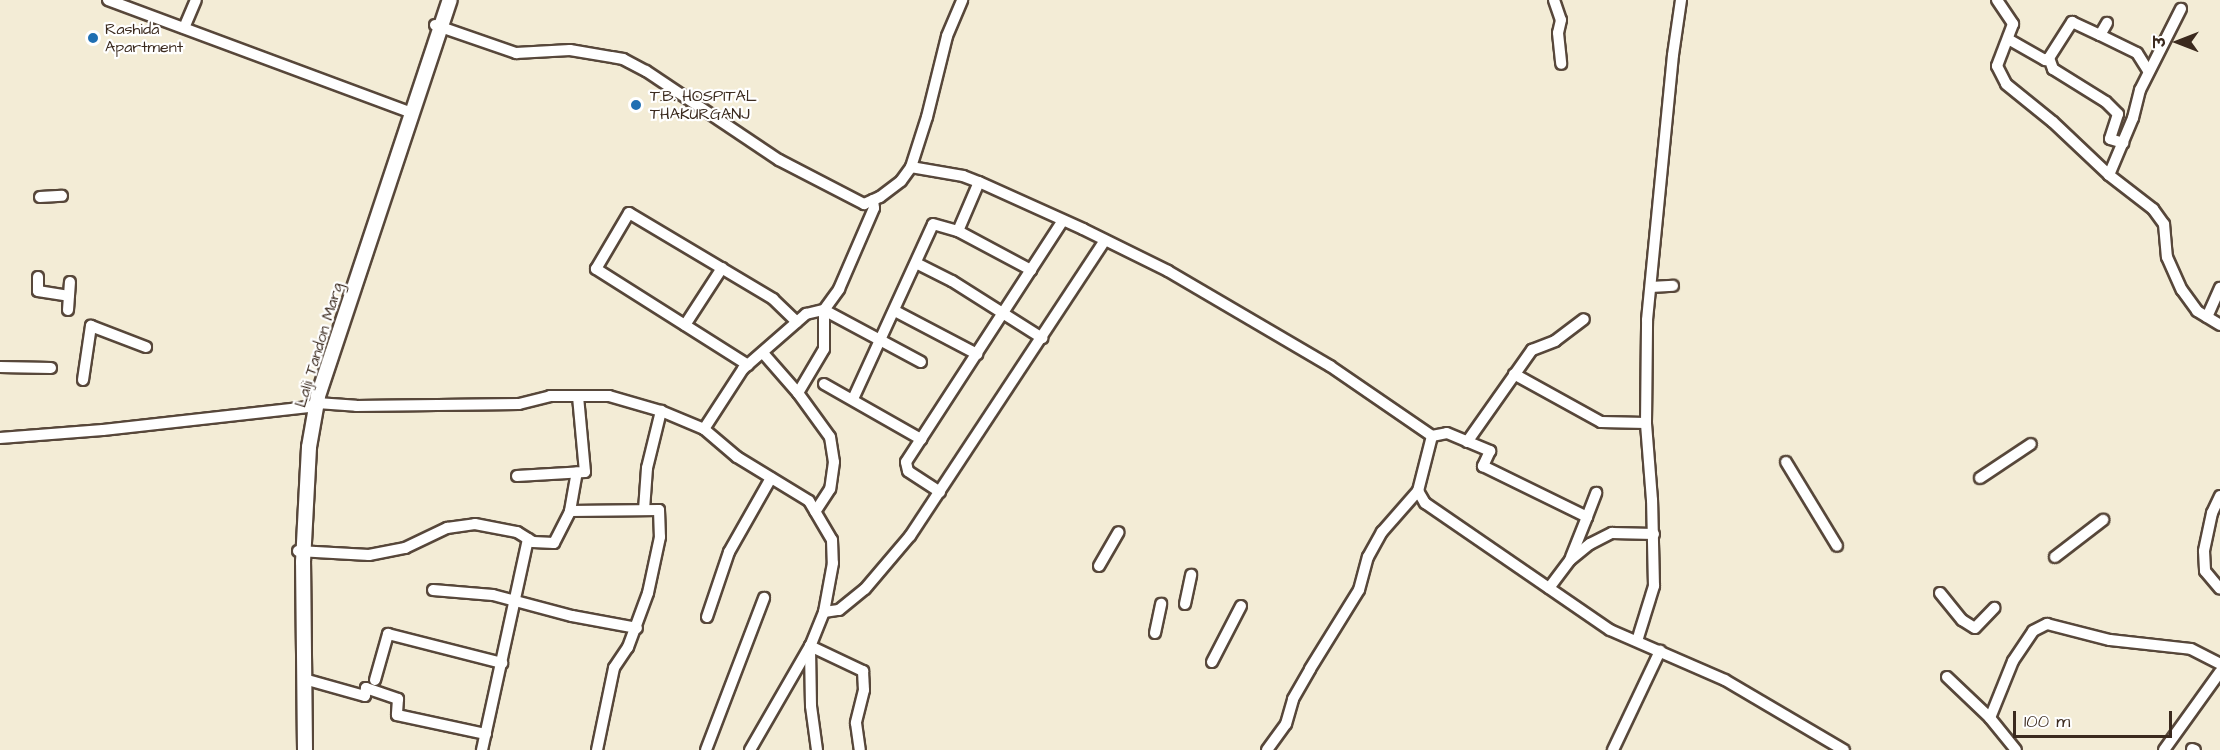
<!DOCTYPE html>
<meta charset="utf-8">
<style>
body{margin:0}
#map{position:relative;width:2220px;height:750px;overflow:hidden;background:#f3ecd6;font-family:"Architects Daughter","Playpen Sans Deva",sans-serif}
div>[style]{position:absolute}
.roads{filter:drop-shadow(2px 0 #57473a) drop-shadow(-2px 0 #57473a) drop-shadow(0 2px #57473a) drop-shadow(0 -2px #57473a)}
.minor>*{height:10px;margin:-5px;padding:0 5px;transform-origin:5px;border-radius:5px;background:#fff}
.major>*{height:14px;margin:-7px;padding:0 7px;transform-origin:7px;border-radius:7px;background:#fff}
.dots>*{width:16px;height:16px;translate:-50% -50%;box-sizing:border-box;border:3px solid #fff;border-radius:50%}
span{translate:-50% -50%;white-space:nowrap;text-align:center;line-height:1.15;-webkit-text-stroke:4.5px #fff;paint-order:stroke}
.poi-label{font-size:16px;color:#3b2a1e}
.left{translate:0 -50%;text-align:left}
.street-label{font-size:16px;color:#3b2a1e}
.north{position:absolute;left:2148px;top:12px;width:60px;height:60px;-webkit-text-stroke:4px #fff;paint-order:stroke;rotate:270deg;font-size:16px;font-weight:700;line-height:24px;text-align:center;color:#3b2a1e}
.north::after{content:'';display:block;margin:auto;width:21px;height:27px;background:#3b2a1e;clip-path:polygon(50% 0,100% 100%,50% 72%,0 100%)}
.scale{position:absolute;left:2013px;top:711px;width:159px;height:27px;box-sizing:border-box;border:3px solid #3b2a1e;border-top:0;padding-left:8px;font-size:18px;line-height:21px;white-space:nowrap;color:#3b2a1e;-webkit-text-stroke:4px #fff;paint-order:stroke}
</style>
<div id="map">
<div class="roads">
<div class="minor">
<div style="left:108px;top:0;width:324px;rotate:20.4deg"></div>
<div style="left:1554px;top:0;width:21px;rotate:71deg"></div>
<div style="left:1561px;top:20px;width:13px;rotate:103deg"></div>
<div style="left:1558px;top:33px;width:31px;rotate:84deg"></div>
<div style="left:1997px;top:0;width:29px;rotate:56deg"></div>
<div style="left:2013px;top:24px;width:45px;rotate:110.9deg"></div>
<div style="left:1997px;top:66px;width:20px;rotate:63deg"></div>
<div style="left:2006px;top:84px;width:60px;rotate:39deg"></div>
<div style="left:2053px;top:122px;width:77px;rotate:43.4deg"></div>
<div style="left:2109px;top:175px;width:56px;rotate:37.7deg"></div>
<div style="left:2153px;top:209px;width:19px;rotate:54deg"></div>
<div style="left:2164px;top:224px;width:33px;rotate:85deg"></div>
<div style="left:2167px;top:257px;width:36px;rotate:66deg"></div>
<div style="left:2182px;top:290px;width:26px;rotate:54deg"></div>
<div style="left:2197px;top:311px;width:27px;rotate:31deg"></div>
<div style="left:435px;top:25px;width:86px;rotate:19.1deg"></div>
<div style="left:516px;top:53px;width:54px;rotate:-3.2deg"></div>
<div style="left:570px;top:50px;width:54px;rotate:9.6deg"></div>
<div style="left:623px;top:59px;width:26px;rotate:28deg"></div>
<div style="left:646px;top:71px;width:160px;rotate:33.8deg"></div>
<div style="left:779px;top:160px;width:96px;rotate:27.4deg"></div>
<div style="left:864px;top:204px;width:17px;rotate:-24deg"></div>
<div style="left:880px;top:197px;width:26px;rotate:-37deg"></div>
<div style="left:901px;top:181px;width:17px;rotate:-54deg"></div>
<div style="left:911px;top:167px;width:52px;rotate:-72.3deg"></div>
<div style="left:927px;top:117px;width:83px;rotate:-76.1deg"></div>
<div style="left:947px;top:36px;width:39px;rotate:-67deg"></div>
<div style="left:184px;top:28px;width:30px;rotate:-67deg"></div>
<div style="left:2100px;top:35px;width:41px;rotate:25.9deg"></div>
<div style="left:2137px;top:53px;width:22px;rotate:58deg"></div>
<div style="left:2008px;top:39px;width:43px;rotate:29.6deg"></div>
<div style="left:2045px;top:60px;width:4px;rotate:-27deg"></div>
<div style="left:2049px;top:58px;width:43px;rotate:-57.4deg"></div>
<div style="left:2072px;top:22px;width:31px;rotate:25deg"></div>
<div style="left:2100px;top:35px;width:14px;rotate:-60deg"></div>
<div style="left:2049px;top:58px;width:12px;rotate:70deg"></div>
<div style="left:2053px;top:69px;width:62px;rotate:31.9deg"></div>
<div style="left:2106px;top:102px;width:17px;rotate:45deg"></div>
<div style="left:2118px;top:114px;width:26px;rotate:108deg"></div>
<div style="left:2110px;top:139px;width:14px;rotate:17deg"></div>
<div style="left:911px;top:167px;width:53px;rotate:9.8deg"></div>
<div style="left:963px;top:176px;width:17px;rotate:21deg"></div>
<div style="left:979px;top:182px;width:114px;rotate:24.3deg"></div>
<div style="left:1083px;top:229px;width:95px;rotate:26.3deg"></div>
<div style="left:1168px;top:271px;width:188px;rotate:30.4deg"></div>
<div style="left:1330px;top:366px;width:124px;rotate:34.5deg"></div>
<div style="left:1432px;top:436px;width:57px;rotate:104.3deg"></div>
<div style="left:1418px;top:491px;width:14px;rotate:60deg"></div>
<div style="left:1425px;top:503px;width:224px;rotate:34.5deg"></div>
<div style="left:1610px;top:630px;width:125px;rotate:23.5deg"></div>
<div style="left:1725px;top:680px;width:138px;rotate:30.5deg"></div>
<div style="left:2109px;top:175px;width:62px;rotate:-67.2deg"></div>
<div style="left:2133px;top:118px;width:29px;rotate:-76deg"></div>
<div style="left:2140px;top:90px;width:91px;rotate:-63.2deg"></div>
<div style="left:40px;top:197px;width:22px;rotate:-3deg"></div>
<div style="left:958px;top:231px;width:83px;rotate:28.1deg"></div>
<div style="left:916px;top:263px;width:40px;rotate:26.6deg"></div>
<div style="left:952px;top:281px;width:107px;rotate:32.3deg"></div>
<div style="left:38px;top:277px;width:14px;rotate:90deg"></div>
<div style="left:38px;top:291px;width:31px;rotate:9deg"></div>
<div style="left:1651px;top:287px;width:22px;rotate:-3deg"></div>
<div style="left:68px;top:310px;width:28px;rotate:-86deg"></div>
<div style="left:824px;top:310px;width:110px;rotate:28.2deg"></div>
<div style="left:895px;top:311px;width:93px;rotate:27.7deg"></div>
<div style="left:2207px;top:317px;width:32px;rotate:-66deg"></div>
<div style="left:685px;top:325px;width:68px;rotate:-57deg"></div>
<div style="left:763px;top:353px;width:53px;rotate:48.8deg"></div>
<div style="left:798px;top:393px;width:54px;rotate:54deg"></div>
<div style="left:830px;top:437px;width:25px;rotate:81deg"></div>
<div style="left:834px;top:462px;width:27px;rotate:98deg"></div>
<div style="left:830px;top:489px;width:27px;rotate:123deg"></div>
<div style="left:748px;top:365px;width:180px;rotate:-147.7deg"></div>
<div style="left:596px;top:269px;width:65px;rotate:-59.5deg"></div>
<div style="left:629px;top:213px;width:168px;rotate:30.8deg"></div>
<div style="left:773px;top:299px;width:33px;rotate:44deg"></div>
<div style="left:0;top:367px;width:51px;rotate:1.1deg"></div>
<div style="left:1514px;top:374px;width:99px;rotate:28.9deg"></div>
<div style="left:1601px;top:422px;width:45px;rotate:1.3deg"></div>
<div style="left:83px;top:380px;width:55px;rotate:-81.6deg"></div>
<div style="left:91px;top:326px;width:59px;rotate:20.9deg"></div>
<div style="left:824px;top:384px;width:112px;rotate:29.6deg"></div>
<div style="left:798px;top:393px;width:51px;rotate:-59.4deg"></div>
<div style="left:824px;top:349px;width:39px;rotate:-90deg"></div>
<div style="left:853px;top:399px;width:192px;rotate:-65.4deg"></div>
<div style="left:933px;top:224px;width:26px;rotate:16deg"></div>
<div style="left:958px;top:231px;width:53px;rotate:-66.8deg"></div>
<div style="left:704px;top:429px;width:72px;rotate:-57deg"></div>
<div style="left:743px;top:369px;width:84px;rotate:-41.1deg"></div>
<div style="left:806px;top:314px;width:18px;rotate:-13deg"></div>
<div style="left:824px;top:310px;width:26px;rotate:-54deg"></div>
<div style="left:839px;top:289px;width:88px;rotate:-66.6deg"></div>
<div style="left:874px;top:208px;width:8px;rotate:-97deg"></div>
<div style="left:1432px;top:436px;width:15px;rotate:-11deg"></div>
<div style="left:1447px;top:433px;width:47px;rotate:22.7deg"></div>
<div style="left:1490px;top:451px;width:17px;rotate:115deg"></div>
<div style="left:1483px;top:466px;width:116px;rotate:26.1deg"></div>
<div style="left:1587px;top:517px;width:26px;rotate:-69deg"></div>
<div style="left:0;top:438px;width:103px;rotate:-4.4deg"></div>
<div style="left:103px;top:430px;width:207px;rotate:-6.4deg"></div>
<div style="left:309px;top:407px;width:9px;rotate:-27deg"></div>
<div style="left:317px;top:403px;width:39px;rotate:4deg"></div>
<div style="left:356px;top:406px;width:163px;rotate:-0.7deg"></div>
<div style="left:519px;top:404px;width:32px;rotate:-14deg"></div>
<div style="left:550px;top:396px;width:59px"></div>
<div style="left:609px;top:396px;width:54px;rotate:16.1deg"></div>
<div style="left:661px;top:411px;width:47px;rotate:22.7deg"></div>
<div style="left:704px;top:429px;width:43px;rotate:40.3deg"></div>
<div style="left:737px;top:457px;width:84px;rotate:31.4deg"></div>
<div style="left:809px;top:501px;width:45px;rotate:59.5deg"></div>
<div style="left:832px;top:540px;width:23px;rotate:88deg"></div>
<div style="left:833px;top:563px;width:50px;rotate:100.4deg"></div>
<div style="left:824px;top:612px;width:37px;rotate:112deg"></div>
<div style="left:810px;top:646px;width:120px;rotate:120deg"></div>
<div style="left:1467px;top:442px;width:113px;rotate:-54.8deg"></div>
<div style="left:1532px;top:350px;width:25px;rotate:-21deg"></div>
<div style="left:1555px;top:341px;width:36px;rotate:-37deg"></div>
<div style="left:1786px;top:462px;width:98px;rotate:58.7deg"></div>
<div style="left:517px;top:476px;width:68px;rotate:-3.4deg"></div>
<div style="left:585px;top:472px;width:76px;rotate:-95.3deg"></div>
<div style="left:1980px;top:478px;width:61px;rotate:-33.7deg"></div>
<div style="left:940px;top:492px;width:38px;rotate:-147deg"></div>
<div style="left:908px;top:471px;width:9px;rotate:-103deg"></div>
<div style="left:906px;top:462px;width:288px;rotate:-57deg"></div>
<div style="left:2220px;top:496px;width:19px;rotate:115deg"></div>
<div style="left:2212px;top:513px;width:39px;rotate:102deg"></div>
<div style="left:2204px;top:551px;width:20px;rotate:87deg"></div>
<div style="left:2205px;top:571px;width:23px;rotate:50deg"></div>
<div style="left:644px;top:510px;width:42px;rotate:-85.9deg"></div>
<div style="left:647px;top:468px;width:59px;rotate:-76.2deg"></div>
<div style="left:570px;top:511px;width:89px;rotate:-0.6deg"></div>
<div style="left:659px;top:510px;width:27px;rotate:88deg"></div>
<div style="left:660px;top:537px;width:57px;rotate:102.1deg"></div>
<div style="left:648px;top:593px;width:58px;rotate:110.3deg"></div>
<div style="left:628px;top:647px;width:25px;rotate:124deg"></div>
<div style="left:614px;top:668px;width:84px;rotate:101.7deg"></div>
<div style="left:298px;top:551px;width:71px;rotate:3.2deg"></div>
<div style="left:369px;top:555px;width:37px;rotate:-11deg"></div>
<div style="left:405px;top:548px;width:47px;rotate:-25.5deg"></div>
<div style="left:447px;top:528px;width:28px;rotate:-8deg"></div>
<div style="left:475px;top:524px;width:43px;rotate:10.8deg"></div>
<div style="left:517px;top:532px;width:19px;rotate:32deg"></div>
<div style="left:533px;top:542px;width:21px;rotate:3deg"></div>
<div style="left:554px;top:543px;width:36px;rotate:-63deg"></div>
<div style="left:570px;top:511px;width:39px;rotate:-80deg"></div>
<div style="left:1571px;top:557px;width:43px;rotate:-68.2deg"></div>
<div style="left:2055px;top:557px;width:61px;rotate:-37.6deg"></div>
<div style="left:1099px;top:566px;width:39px;rotate:-60deg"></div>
<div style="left:1549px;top:588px;width:35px;rotate:-53deg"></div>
<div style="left:1570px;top:560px;width:26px;rotate:-39deg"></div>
<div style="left:1590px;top:544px;width:25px;rotate:-27deg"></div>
<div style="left:1612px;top:533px;width:42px;rotate:1.4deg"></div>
<div style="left:433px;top:590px;width:60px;rotate:4.8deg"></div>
<div style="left:493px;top:595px;width:82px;rotate:14.9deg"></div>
<div style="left:572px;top:616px;width:66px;rotate:10.5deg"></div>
<div style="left:1940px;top:593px;width:35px;rotate:51deg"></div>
<div style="left:1962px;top:620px;width:15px;rotate:32deg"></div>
<div style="left:1975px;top:628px;width:28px;rotate:-46deg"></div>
<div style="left:1185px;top:604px;width:30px;rotate:-78deg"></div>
<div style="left:824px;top:612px;width:15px;rotate:-8deg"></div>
<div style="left:839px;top:610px;width:33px;rotate:-39deg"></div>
<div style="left:865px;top:589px;width:70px;rotate:-49.7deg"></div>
<div style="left:910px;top:536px;width:354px;rotate:-56.6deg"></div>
<div style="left:707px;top:617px;width:69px;rotate:-71.3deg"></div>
<div style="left:729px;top:552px;width:85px;rotate:-60.4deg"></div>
<div style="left:1155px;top:633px;width:30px;rotate:-78deg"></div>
<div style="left:1637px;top:641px;width:58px;rotate:-72.8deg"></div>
<div style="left:1654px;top:586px;width:86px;rotate:-91.3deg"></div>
<div style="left:1652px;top:500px;width:77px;rotate:-94.5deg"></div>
<div style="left:1646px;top:423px;width:103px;rotate:-89.4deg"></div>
<div style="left:1647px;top:320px;width:266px;rotate:-84.4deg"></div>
<div style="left:1673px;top:55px;width:56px;rotate:-81.7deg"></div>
<div style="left:1212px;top:662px;width:63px;rotate:-62.6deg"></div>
<div style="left:1947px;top:677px;width:59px;rotate:43.6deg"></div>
<div style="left:1990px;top:718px;width:41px;rotate:50.9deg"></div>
<div style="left:304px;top:679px;width:63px;rotate:15.6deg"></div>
<div style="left:365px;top:696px;width:8px;rotate:-83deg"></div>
<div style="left:366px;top:688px;width:34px;rotate:19deg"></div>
<div style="left:398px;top:699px;width:16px;rotate:94deg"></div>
<div style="left:397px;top:715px;width:91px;rotate:12.1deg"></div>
<div style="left:375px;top:680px;width:48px;rotate:-74.2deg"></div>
<div style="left:388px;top:634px;width:118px;rotate:14.3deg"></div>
<div style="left:1990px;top:718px;width:61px;rotate:-68deg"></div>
<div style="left:2013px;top:661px;width:36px;rotate:-56deg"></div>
<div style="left:2033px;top:631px;width:16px;rotate:-27deg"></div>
<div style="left:2047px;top:624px;width:65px;rotate:14.3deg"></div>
<div style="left:2110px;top:640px;width:81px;rotate:6.3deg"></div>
<div style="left:2191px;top:649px;width:33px;rotate:27deg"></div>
<div style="left:2192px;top:749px;width:3px;rotate:18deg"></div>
<div style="left:482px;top:750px;width:216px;rotate:-77.7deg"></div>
<div style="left:706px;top:750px;width:163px;rotate:-69.1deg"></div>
<div style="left:817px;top:750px;width:44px;rotate:-97.8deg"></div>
<div style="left:811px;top:706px;width:60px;rotate:-91deg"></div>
<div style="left:810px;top:646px;width:59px;rotate:25.3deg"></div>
<div style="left:863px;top:671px;width:19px;rotate:87deg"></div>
<div style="left:864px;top:690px;width:34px;rotate:104deg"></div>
<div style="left:856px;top:723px;width:27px;rotate:82deg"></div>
<div style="left:1267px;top:750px;width:32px;rotate:-54deg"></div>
<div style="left:1286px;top:724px;width:26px;rotate:-74deg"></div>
<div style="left:1293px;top:699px;width:34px;rotate:-60deg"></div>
<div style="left:1310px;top:669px;width:93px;rotate:-58.2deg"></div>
<div style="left:1359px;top:590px;width:34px;rotate:-75deg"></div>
<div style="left:1368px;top:557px;width:29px;rotate:-61deg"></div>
<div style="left:1382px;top:532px;width:55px;rotate:-48.7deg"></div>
<div style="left:1613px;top:750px;width:110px;rotate:-64.6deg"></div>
<div style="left:2164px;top:750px;width:96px;rotate:-54.3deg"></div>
</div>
<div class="major">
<div style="left:305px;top:750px;width:188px;rotate:-90.6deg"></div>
<div style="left:303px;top:562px;width:115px;rotate:-87deg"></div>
<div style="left:309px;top:447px;width:52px;rotate:-80deg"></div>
<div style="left:318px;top:396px;width:417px;rotate:-71.6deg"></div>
</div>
</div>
<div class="dots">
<div style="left:93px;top:38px;background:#1f6fb2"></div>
<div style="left:636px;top:105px;background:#1f6fb2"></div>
</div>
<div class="poi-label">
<span class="left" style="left:105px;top:38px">Rashida<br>Apartment</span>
<span class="left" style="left:650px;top:105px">T.B. HOSPITAL<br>THAKURGANJ</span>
</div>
<div class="street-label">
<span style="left:319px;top:345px;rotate:-73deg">Lalji Tandon Marg</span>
</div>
<div class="north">उ</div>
<div class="scale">100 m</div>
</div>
